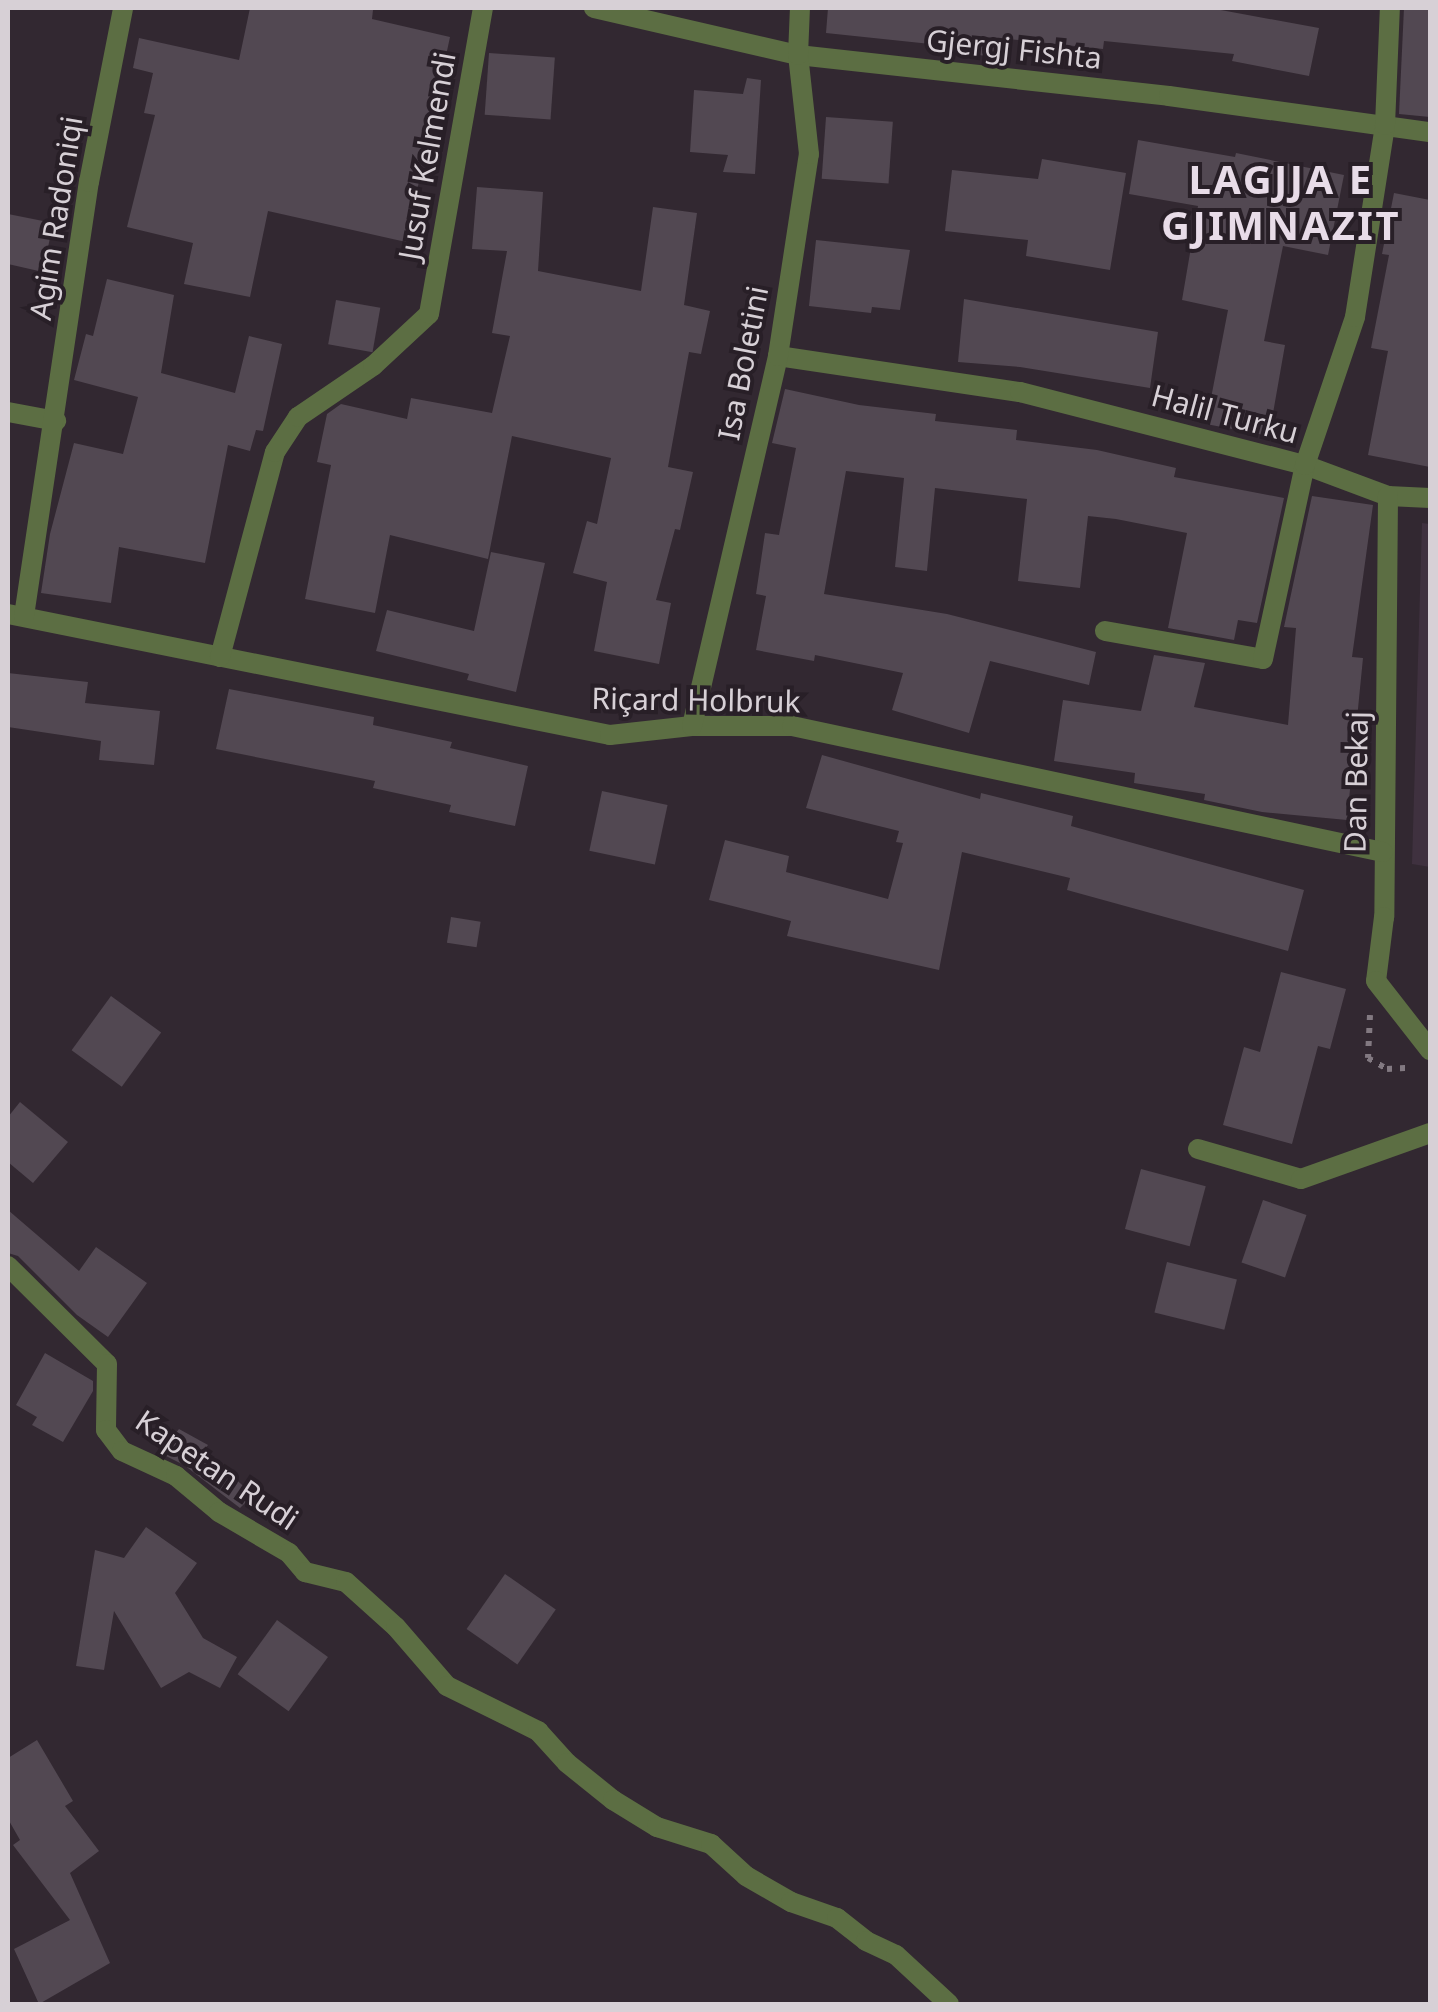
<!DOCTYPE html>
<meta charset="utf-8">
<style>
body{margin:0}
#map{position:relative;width:1438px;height:2012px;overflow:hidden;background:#322831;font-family:"Noto Sans",sans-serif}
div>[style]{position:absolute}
.built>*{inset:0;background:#3f313f}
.building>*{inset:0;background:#524852;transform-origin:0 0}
.path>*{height:6px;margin-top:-3px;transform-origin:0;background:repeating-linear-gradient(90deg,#827981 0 5px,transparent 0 13px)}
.street>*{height:20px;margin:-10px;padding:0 10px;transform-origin:10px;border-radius:10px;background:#5c6e43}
span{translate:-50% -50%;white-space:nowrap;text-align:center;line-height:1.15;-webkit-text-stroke:8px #281f27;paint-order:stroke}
.street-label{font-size:30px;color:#d7d0d6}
.district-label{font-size:40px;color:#e8dce8;font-weight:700;letter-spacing:2.5px}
.frame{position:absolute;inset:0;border:10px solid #d7d0d6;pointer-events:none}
</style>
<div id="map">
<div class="built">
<div style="clip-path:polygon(1422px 523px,1430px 524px,1430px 867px,1412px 864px)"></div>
</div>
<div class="building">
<div style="clip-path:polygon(250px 8px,354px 8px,373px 10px,372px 19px,450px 37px,406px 242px,268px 211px,250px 297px,184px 284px,193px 243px,127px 227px,155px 115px,144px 113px,153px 73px,133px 68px,139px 38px,239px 60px)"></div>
<div style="clip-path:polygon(828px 8px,1210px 8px,1319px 28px,1309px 76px,1232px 61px,1234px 54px,1104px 41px,1103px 49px,1008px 39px,1006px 58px,940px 51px,940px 45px,826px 33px)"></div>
<div style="clip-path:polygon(1404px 8px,1430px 8px,1430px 117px,1399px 114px)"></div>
<div style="left:489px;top:53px;width:66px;height:62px;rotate:4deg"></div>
<div style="clip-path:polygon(747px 78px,761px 80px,755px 174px,723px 172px,728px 155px,690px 152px,694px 90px,743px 94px)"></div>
<div style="left:826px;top:117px;width:67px;height:62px;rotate:4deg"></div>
<div style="clip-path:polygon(1138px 140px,1235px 157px,1236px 153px,1344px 175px,1328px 255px,1283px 246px,1264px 341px,1285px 345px,1269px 436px,1206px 424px,1228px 310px,1182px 300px,1198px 206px,1129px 194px)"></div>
<div style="clip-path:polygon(1042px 159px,1126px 173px,1110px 270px,1026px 256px,1028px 240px,945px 231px,952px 170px,1038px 179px)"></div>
<div style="clip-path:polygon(477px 187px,543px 192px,538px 271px,641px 291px,653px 207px,697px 213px,684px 305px,710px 311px,701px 354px,689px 352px,668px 467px,693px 472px,680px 530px,675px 529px,656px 600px,671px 603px,659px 664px,594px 651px,607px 582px,573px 573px,587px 521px,597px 524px,611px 458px,512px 436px,488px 559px,390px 535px,375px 613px,305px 599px,331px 465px,317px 462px,327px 414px,341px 404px,407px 419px,411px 398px,492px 413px,510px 336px,492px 333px,507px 251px,472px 249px)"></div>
<div style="clip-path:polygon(1394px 193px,1430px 200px,1430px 467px,1368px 455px,1388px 351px,1371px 348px,1389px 255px,1382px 254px)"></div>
<div style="clip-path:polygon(8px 214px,53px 223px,43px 272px,8px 264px)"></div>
<div style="clip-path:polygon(816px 240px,910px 250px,900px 310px,872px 307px,871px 313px,809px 306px)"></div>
<div style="clip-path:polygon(107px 279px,174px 295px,161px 373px,235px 393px,249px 336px,282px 344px,263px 431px,256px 430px,250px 451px,228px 445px,205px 563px,119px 547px,111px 603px,41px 593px,50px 534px,74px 443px,123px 454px,138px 397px,74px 380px,86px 334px,93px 336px)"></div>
<div style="clip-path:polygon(964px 299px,1158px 332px,1150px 388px,1020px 367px,958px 362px)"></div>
<div style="left:336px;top:300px;width:45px;height:45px;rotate:10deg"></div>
<div style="clip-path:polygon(785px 389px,859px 405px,936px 414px,935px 421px,1017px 430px,1016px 440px,1097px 450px,1176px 468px,1174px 477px,1284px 498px,1257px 623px,1238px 620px,1234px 640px,1168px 628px,1187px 533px,1116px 519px,1088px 516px,1080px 588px,1018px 581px,1027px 499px,935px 488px,927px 571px,895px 567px,904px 478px,846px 471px,824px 594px,947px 614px,1096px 652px,1089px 685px,990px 661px,969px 733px,892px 710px,903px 673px,815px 655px,814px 661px,756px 650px,766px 596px,756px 594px,765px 533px,779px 535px,796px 448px,772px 443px)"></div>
<div style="clip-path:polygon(1312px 496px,1373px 505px,1352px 657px,1363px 658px,1347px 820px,1262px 812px,1204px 800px,1205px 794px,1134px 783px,1135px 773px,1054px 761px,1063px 700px,1141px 711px,1154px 655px,1205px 663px,1194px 707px,1288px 725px,1296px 628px,1284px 627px)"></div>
<div style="clip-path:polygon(491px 552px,545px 563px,516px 692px,467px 680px,469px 674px,376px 651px,387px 610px,474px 631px)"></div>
<div style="clip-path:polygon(8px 673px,88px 682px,85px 703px,160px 711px,154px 765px,99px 760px,101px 741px,8px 727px)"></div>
<div style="clip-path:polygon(229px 689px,374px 717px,373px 725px,452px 742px,450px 748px,528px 766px,515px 826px,449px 812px,451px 805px,373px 788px,375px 781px,216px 749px)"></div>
<div style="clip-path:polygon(822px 755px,980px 799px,981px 793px,1073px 816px,1071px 826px,1304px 890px,1288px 951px,1067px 890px,1070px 878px,962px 852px,939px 970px,787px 936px,791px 921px,709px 900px,725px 840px,789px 856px,786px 872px,888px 899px,903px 843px,896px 842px,899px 831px,806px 808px)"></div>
<div style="left:602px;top:791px;width:67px;height:61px;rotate:12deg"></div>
<div style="left:451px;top:917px;width:30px;height:26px;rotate:9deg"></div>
<div style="clip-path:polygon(1281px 972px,1346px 989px,1330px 1049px,1318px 1046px,1292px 1144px,1223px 1125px,1244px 1047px,1260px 1052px)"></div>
<div style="left:111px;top:996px;width:62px;height:67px;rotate:36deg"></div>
<div style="clip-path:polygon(20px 1102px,68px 1142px,33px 1183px,8px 1162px,8px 1117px)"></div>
<div style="left:1141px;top:1169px;width:67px;height:62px;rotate:15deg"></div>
<div style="left:1263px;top:1200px;width:46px;height:66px;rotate:19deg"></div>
<div style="clip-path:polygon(8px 1210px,79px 1271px,96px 1247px,147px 1283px,108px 1337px,77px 1315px,18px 1256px,8px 1253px)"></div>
<div style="left:1167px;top:1262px;width:72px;height:52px;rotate:14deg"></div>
<div style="clip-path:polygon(45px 1353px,93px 1381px,93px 1391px,63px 1442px,32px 1425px,37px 1417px,16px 1405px)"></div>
<div style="clip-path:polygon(179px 1429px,208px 1445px,204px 1450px,253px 1495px,240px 1508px,184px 1465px,160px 1453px)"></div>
<div style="clip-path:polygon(146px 1527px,197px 1563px,175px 1593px,203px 1638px,237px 1657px,220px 1688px,189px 1672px,161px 1688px,114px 1611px,104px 1670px,76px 1666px,95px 1550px,124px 1558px)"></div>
<div style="left:505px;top:1574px;width:62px;height:67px;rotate:35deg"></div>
<div style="left:277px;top:1620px;width:63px;height:67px;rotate:36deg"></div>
<div style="clip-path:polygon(37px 1740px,73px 1801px,65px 1806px,99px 1851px,70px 1873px,110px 1963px,39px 2004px,14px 1949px,70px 1920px,13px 1845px,20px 1840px,8px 1819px,8px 1758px)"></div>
</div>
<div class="path">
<div style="left:1370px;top:1015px;width:43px;rotate:92.7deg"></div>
<div style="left:1368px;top:1058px;width:22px;rotate:30deg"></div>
<div style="left:1387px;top:1069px;width:22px;rotate:-3deg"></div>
</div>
<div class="street">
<div style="left:594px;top:8px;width:209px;rotate:13deg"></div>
<div style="left:798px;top:55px;width:373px;rotate:6.3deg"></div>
<div style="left:1169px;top:96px;width:263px;rotate:7.9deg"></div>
<div style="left:778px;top:356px;width:245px;rotate:8.5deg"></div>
<div style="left:1020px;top:392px;width:294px;rotate:14.4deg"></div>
<div style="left:1305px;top:465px;width:89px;rotate:20.5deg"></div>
<div style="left:1388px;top:496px;width:42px;rotate:2.7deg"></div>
<div style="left:8px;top:412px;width:49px;rotate:10.6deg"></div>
<div style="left:1388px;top:496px;width:421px;rotate:90.5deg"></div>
<div style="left:1384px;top:917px;width:64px;rotate:97.1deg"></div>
<div style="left:1376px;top:981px;width:88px;rotate:52deg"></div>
<div style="left:8px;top:614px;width:614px;rotate:11.36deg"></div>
<div style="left:610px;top:735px;width:82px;rotate:-6.3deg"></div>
<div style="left:692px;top:726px;width:100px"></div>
<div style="left:792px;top:726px;width:604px;rotate:12.04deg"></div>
<div style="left:24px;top:616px;width:439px;rotate:-81.5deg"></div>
<div style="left:89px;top:182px;width:177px;rotate:-78.9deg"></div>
<div style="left:1105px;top:631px;width:160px;rotate:10deg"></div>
<div style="left:1263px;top:659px;width:198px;rotate:-77.8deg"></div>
<div style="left:1305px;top:465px;width:156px;rotate:-71.3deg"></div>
<div style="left:1355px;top:317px;width:194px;rotate:-81.1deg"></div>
<div style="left:1385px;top:125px;width:117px;rotate:-87.6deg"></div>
<div style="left:220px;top:657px;width:212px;rotate:-75deg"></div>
<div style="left:275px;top:452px;width:42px;rotate:-56.7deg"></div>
<div style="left:298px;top:417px;width:91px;rotate:-34.2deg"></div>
<div style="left:373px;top:366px;width:76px;rotate:-42.9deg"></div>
<div style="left:429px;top:314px;width:311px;rotate:-80deg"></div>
<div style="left:692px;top:726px;width:380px;rotate:-76.9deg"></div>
<div style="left:778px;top:356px;width:204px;rotate:-81.3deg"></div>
<div style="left:809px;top:154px;width:100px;rotate:-96.3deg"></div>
<div style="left:798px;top:55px;width:47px;rotate:-87.6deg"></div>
<div style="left:1198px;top:1149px;width:107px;rotate:16.2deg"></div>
<div style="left:1301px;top:1179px;width:137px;rotate:-19.6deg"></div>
<div style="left:8px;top:1266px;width:139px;rotate:44.7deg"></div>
<div style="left:107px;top:1364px;width:66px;rotate:90.9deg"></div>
<div style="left:106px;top:1430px;width:26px;rotate:53deg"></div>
<div style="left:122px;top:1451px;width:60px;rotate:24.8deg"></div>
<div style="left:176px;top:1476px;width:56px;rotate:39.9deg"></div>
<div style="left:219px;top:1512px;width:81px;rotate:30.4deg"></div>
<div style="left:289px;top:1553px;width:25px;rotate:50deg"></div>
<div style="left:305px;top:1572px;width:42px;rotate:13.7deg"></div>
<div style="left:346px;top:1582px;width:67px;rotate:42deg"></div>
<div style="left:396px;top:1627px;width:78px;rotate:49.2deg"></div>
<div style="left:447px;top:1686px;width:102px;rotate:26.3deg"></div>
<div style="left:538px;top:1731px;width:43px;rotate:47.8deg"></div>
<div style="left:567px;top:1763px;width:59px;rotate:38.8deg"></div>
<div style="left:613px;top:1800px;width:52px;rotate:31.5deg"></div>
<div style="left:657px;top:1827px;width:57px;rotate:17.5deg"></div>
<div style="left:711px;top:1844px;width:47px;rotate:42.4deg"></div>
<div style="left:746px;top:1876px;width:52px;rotate:30deg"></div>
<div style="left:791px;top:1902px;width:49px;rotate:19.2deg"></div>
<div style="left:837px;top:1918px;width:37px;rotate:38deg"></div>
<div style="left:866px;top:1941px;width:33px;rotate:25deg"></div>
<div style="left:896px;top:1955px;width:72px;rotate:42.8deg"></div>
</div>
<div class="street-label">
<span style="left:1014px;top:49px;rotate:6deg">Gjergj Fishta</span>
<span style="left:427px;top:156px;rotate:-80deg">Jusuf Kelmendi</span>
<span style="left:56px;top:218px;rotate:-81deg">Agim Radoniqi</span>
<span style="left:743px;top:363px;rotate:-79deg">Isa Boletini</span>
<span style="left:1225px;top:414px;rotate:15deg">Halil Turku</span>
<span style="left:696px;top:700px;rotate:1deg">Riçard Holbruk</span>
<span style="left:1356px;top:782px;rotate:-89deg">Dan Bekaj</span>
<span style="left:217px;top:1470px;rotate:34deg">Kapetan Rudi</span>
</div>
<div class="district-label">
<span style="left:1281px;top:202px">LAGJJA E<br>GJIMNAZIT</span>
</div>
<div class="frame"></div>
</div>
